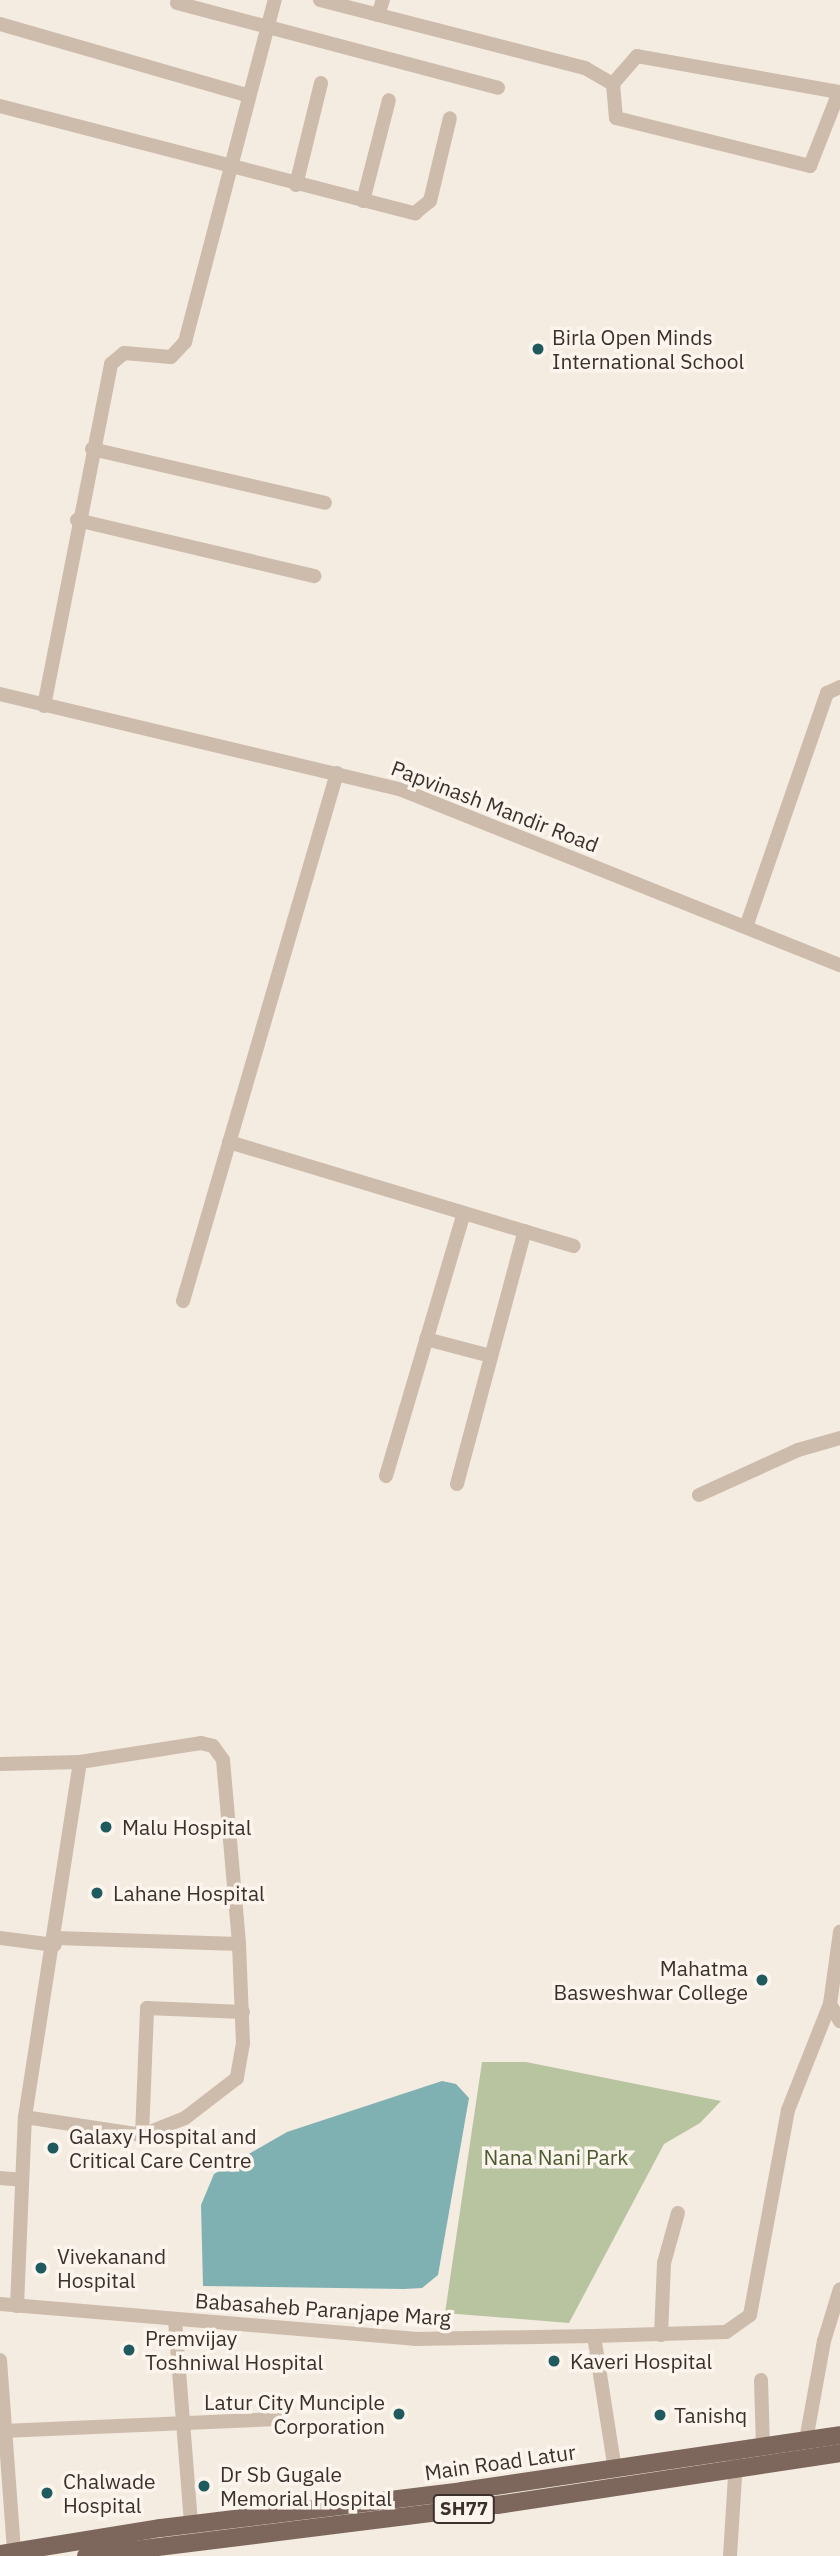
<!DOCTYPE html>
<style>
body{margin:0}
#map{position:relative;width:840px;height:2556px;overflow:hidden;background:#f4ebe1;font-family:"IBM Plex Sans",sans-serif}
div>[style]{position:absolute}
.green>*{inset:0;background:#b8c4a0}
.water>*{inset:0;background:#7fb0b2}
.minor>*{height:14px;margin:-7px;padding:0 7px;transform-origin:7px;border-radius:7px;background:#cdbbac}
.major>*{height:18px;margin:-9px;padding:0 9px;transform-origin:9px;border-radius:9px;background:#7d675c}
.dots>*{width:19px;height:19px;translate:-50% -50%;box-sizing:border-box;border:4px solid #fbf5ee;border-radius:50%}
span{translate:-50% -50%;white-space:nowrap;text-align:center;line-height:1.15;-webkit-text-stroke:7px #fbf5ee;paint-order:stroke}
.shield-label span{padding:2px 5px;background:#fbf5ee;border:2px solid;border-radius:5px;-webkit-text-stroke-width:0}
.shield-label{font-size:19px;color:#3b302b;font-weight:700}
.poi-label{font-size:21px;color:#3b302b}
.left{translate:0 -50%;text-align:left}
.right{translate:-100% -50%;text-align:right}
.street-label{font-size:21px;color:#3b302b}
.park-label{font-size:21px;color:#4a5a2e}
</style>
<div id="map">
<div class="green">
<div style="clip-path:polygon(482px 2062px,526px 2062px,721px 2101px,700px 2123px,664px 2144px,569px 2323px,445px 2313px)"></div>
</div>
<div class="water">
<div style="clip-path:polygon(442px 2081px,456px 2084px,469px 2098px,438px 2275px,422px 2288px,404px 2289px,203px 2286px,201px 2205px,214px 2174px,287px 2132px)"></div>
</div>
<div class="minor">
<div style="left:320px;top:0;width:274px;rotate:14.4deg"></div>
<div style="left:585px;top:68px;width:32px;rotate:30deg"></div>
<div style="left:613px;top:84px;width:34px;rotate:85deg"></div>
<div style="left:616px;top:118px;width:200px;rotate:13.9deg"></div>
<div style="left:810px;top:166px;width:79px;rotate:-68.6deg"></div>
<div style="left:839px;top:92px;width:205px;rotate:-169.9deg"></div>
<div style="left:637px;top:56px;width:37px;rotate:131deg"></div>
<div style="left:177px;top:3px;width:332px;rotate:14.8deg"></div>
<div style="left:378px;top:15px;width:16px;rotate:-72deg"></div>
<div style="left:0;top:24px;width:259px;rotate:16.1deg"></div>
<div style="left:0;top:106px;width:429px;rotate:14.5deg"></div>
<div style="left:415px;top:213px;width:19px;rotate:-39deg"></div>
<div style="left:430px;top:201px;width:85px;rotate:-76.5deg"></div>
<div style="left:296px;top:185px;width:105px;rotate:-76.2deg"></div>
<div style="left:363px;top:201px;width:104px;rotate:-75.6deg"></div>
<div style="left:92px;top:449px;width:239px;rotate:13deg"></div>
<div style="left:77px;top:520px;width:244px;rotate:13.3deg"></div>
<div style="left:0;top:694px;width:413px;rotate:13.4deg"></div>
<div style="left:402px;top:790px;width:472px;rotate:21.8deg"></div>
<div style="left:44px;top:706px;width:349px;rotate:-78.9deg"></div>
<div style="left:111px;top:364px;width:17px;rotate:-40deg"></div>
<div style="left:124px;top:353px;width:47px;rotate:4.9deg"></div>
<div style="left:171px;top:357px;width:21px;rotate:-47deg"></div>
<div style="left:185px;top:342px;width:354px;rotate:-75.3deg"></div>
<div style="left:746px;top:927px;width:248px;rotate:-70.9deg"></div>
<div style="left:827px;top:693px;width:14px;rotate:-25deg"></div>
<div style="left:229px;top:1142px;width:360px;rotate:16.8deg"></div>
<div style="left:183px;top:1301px;width:550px;rotate:-73.74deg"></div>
<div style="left:426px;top:1339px;width:67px;rotate:14.7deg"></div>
<div style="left:386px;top:1476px;width:274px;rotate:-73.5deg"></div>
<div style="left:457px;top:1484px;width:262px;rotate:-75deg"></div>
<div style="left:699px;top:1495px;width:109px;rotate:-24.4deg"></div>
<div style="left:798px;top:1450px;width:44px;rotate:-15.9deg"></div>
<div style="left:0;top:1764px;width:80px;rotate:-1.4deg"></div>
<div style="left:0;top:1938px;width:55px;rotate:7.3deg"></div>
<div style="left:56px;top:1938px;width:183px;rotate:1.9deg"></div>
<div style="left:830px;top:2004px;width:20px;rotate:60deg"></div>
<div style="left:142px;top:2135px;width:127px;rotate:-87.7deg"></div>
<div style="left:147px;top:2008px;width:96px;rotate:2.4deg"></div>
<div style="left:0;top:2178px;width:21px;rotate:5deg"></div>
<div style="left:0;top:2304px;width:416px;rotate:4.8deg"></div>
<div style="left:415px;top:2339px;width:179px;rotate:-1deg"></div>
<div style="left:594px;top:2336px;width:136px;rotate:81.1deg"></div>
<div style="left:17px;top:2306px;width:189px;rotate:-87.6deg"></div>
<div style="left:25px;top:2117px;width:359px;rotate:-81.2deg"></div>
<div style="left:80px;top:1762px;width:122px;rotate:-8.9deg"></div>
<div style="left:201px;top:1743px;width:12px;rotate:14deg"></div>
<div style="left:213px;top:1746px;width:17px;rotate:54deg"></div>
<div style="left:223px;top:1760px;width:185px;rotate:85deg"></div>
<div style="left:239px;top:1944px;width:99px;rotate:87.7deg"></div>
<div style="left:243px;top:2043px;width:36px;rotate:100deg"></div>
<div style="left:237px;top:2078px;width:66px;rotate:142.4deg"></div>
<div style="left:185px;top:2118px;width:46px;rotate:158.4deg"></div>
<div style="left:142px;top:2135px;width:118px;rotate:-171.3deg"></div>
<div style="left:175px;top:2320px;width:205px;rotate:85.5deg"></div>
<div style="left:661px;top:2335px;width:72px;rotate:-87.6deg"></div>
<div style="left:664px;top:2263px;width:52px;rotate:-74.4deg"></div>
<div style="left:594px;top:2336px;width:132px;rotate:-1.7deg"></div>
<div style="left:726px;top:2332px;width:29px;rotate:-35deg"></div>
<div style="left:750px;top:2315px;width:208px;rotate:-79.5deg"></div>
<div style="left:788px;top:2110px;width:114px;rotate:-68.4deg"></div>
<div style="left:830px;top:2004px;width:73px;rotate:-82.1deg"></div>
<div style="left:0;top:2360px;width:193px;rotate:85.8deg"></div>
<div style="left:761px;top:2380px;width:66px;rotate:88.3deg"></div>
<div style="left:3px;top:2431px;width:275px;rotate:-2.5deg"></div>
<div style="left:806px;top:2440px;width:101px;rotate:-79.7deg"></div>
<div style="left:824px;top:2341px;width:54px;rotate:-72.9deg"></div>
<div style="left:730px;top:2556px;width:96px;rotate:-86.4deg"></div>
</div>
<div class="major">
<div style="left:0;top:2554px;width:163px;rotate:-9.2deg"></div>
<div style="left:161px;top:2528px;width:303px;rotate:-7deg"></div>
<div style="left:462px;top:2491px;width:382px;rotate:-8.4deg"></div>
<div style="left:86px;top:2556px;width:414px;rotate:-7.1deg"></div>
<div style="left:497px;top:2505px;width:347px;rotate:-8.6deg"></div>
</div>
<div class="dots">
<div style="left:538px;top:349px;background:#1f5a5e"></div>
<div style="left:106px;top:1827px;background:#1f5a5e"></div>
<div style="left:97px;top:1893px;background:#1f5a5e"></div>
<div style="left:762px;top:1980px;background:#1f5a5e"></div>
<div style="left:53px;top:2148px;background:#1f5a5e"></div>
<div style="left:41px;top:2268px;background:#1f5a5e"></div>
<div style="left:129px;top:2350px;background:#1f5a5e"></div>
<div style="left:554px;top:2361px;background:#1f5a5e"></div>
<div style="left:399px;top:2414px;background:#1f5a5e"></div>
<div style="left:660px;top:2415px;background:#1f5a5e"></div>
<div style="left:204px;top:2486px;background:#1f5a5e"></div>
<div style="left:47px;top:2493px;background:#1f5a5e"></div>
</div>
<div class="shield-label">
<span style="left:464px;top:2509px">SH77</span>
</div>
<div class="poi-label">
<span class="left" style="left:552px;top:349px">Birla Open Minds<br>International School</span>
<span class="left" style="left:122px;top:1827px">Malu Hospital</span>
<span class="left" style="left:113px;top:1893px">Lahane Hospital</span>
<span class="right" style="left:748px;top:1980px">Mahatma<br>Basweshwar College</span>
<span class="left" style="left:69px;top:2148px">Galaxy Hospital and<br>Critical Care Centre</span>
<span class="left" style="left:57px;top:2268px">Vivekanand<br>Hospital</span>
<span class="left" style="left:145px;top:2350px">Premvijay<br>Toshniwal Hospital</span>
<span class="left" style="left:570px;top:2361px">Kaveri Hospital</span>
<span class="right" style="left:385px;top:2414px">Latur City Munciple<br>Corporation</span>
<span class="left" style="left:674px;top:2415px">Tanishq</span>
<span class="left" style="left:220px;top:2486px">Dr Sb Gugale<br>Memorial Hospital</span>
<span class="left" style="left:63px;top:2493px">Chalwade<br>Hospital</span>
</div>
<div class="street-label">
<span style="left:495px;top:806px;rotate:21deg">Papvinash Mandir Road</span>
<span style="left:323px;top:2309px;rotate:4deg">Babasaheb Paranjape Marg</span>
<span style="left:500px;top:2462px;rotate:-8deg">Main Road Latur</span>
</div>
<div class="park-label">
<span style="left:556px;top:2157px">Nana Nani Park</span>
</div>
</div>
